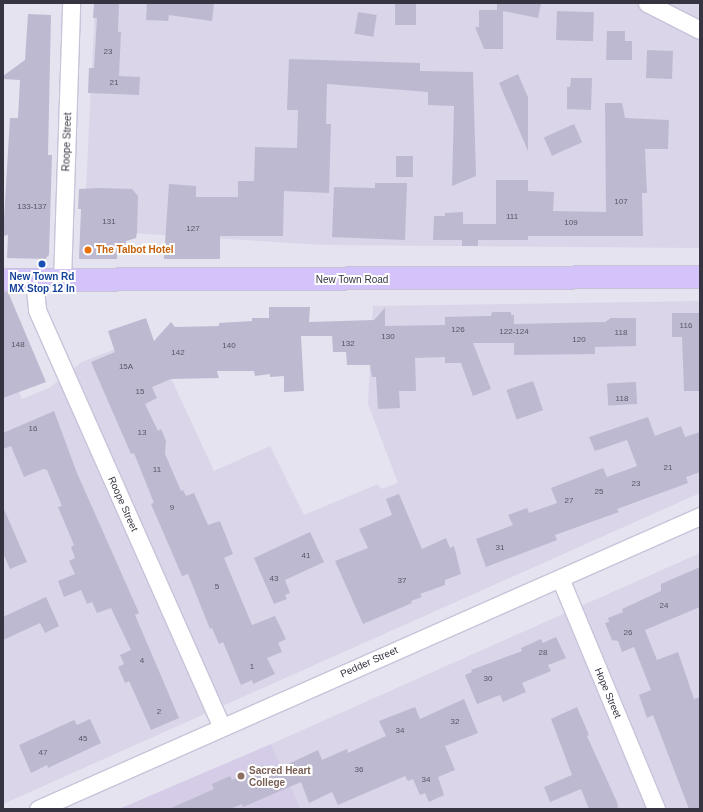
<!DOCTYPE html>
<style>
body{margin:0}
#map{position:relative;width:703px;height:812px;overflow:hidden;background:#e6e3f0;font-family:Helvetica,sans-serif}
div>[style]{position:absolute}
.residential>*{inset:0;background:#dad5e8}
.education>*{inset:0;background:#d5cde8}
.building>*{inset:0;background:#bdb9d1;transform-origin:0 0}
.roads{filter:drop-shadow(1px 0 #c8c3d9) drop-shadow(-1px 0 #c8c3d9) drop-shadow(0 1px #c8c3d9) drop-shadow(0 -1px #c8c3d9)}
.minor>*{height:17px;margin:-8.5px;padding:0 8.5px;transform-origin:8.5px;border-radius:8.5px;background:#fff}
.secondary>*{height:22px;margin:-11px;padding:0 11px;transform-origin:11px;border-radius:11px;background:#d4c3fa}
.dots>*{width:11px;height:11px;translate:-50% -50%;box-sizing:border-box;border:2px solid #fff;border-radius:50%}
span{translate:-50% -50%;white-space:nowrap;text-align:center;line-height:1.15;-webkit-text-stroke:4px #fff;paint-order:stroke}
.number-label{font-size:8px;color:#585565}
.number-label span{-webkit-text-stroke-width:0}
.street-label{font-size:10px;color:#363441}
.food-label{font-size:10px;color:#c56008;font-weight:700}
.left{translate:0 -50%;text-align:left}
.transit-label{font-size:10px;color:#164399;font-weight:700}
.education-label{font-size:10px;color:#785e54;font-weight:700}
.frame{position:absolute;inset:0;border:4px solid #363441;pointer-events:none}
</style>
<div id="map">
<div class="residential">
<div style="clip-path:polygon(95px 3px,700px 3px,700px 248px,324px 245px,84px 230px)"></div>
<div style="clip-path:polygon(700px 301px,700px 493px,3px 804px,3px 355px,22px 399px,49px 388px,82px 362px,151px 335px,214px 471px,270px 446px,304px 515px,378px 484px,381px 489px,398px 483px,368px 404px,373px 306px)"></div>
<div style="clip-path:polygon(700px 553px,700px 809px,301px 809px,271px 744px)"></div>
</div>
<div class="education">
<div style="clip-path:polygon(271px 744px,301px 809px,119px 809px)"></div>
</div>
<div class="building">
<div style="clip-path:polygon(94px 3px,119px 3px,118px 32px,121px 32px,119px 76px,140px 77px,139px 95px,88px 93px,89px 68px,94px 68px,97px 18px,93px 18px)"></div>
<div style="clip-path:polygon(147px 3px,214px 3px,212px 21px,169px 15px,168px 21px,146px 20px)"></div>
<div style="left:395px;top:3px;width:21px;height:22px"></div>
<div style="clip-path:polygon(497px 3px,541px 3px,538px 18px,503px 11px,503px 49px,484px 49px,475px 27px,479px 27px,479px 10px,497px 10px)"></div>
<div style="left:557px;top:11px;width:37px;height:29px;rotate:2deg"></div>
<div style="left:358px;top:12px;width:19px;height:22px;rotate:9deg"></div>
<div style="clip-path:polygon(28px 14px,51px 15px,48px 155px,52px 155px,49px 255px,45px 259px,7px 258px,8px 235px,3px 236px,10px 118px,18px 118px,20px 80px,3px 79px,3px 76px,25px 60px)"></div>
<div style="clip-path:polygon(607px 31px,625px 31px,625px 41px,632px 41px,632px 60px,606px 60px)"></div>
<div style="left:647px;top:50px;width:26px;height:28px;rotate:2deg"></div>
<div style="clip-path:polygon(289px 59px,420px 63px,420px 71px,473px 72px,476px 176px,452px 186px,454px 106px,428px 105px,428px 92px,327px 84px,326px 124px,331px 124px,329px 193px,284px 191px,283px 236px,220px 236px,220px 259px,164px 259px,169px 184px,196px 186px,196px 197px,238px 197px,238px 181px,254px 181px,255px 147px,297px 148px,298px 110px,287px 110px)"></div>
<div style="clip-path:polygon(518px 74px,528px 97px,528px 151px,499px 83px)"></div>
<div style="clip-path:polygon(571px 78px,592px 78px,591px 110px,567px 109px,567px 87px,570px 87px)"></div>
<div style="clip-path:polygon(605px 103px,622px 103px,625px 118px,669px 120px,668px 149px,645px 149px,647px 193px,642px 193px,643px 236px,528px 236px,528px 240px,478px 240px,478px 246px,462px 246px,462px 240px,433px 240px,434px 216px,445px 216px,445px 213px,463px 212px,463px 224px,496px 224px,496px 180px,528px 180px,528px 191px,554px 192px,553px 211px,606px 212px)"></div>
<div style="left:574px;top:124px;width:20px;height:33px;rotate:66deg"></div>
<div style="left:396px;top:156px;width:17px;height:21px"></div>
<div style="clip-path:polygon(375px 183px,407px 183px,405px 240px,332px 237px,334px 187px,375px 188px)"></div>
<div style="clip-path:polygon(100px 188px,132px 189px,138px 196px,137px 233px,136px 238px,126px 241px,125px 247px,118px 247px,117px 259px,79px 259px,81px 209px,78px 209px,79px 189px)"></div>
<div style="clip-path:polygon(3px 292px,8px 292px,46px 382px,3px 398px)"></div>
<div style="clip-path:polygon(269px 307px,310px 307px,309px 322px,374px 320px,385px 308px,385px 326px,445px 325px,445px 317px,488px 316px,491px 316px,492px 312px,511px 312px,511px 315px,514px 315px,514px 324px,605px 322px,611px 318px,636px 318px,636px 346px,595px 347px,595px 354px,514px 355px,514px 343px,473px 343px,491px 389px,473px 396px,461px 363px,445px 363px,445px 357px,415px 358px,416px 391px,399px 391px,400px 408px,378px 409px,376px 377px,372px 377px,370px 365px,347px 365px,346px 352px,333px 352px,332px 336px,301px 336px,304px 391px,284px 392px,284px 376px,270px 377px,270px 374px,255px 376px,254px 371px,217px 371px,219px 378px,171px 379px,152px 387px,157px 398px,145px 404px,158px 431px,161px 429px,166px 441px,165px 454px,181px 491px,183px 490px,186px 496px,194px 493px,208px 525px,220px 521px,233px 554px,224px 558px,252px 625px,275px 616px,286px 639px,278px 643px,282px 652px,267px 658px,275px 674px,253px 684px,252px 680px,241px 685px,223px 642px,219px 644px,212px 628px,210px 629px,188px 574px,182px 576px,151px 504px,154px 503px,134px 453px,131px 454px,91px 362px,115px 352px,108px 331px,146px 318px,154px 341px,171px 322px,175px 327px,219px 326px,219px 323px,252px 321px,252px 318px,269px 318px)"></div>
<div style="clip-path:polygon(672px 313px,700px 313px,700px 391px,684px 391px,682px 337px,672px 337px)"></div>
<div style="left:533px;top:381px;width:31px;height:28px;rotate:71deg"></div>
<div style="left:636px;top:382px;width:22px;height:29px;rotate:87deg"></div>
<div style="clip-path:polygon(54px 411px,77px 473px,139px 613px,135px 615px,179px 718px,151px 730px,129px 681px,125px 683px,118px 667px,124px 664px,120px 655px,131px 650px,111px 608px,97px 613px,92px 602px,87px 604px,81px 590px,64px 597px,58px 581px,75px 574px,69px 561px,75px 558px,71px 547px,74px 545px,58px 507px,62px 506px,47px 470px,43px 469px,24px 477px,11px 446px,3px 449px,3px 433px)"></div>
<div style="clip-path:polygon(648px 417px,655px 436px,681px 426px,685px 437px,700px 432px,700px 472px,686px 477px,688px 483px,617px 509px,619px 512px,555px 535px,557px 540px,486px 567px,476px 539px,513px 525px,508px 515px,527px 508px,529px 513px,557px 503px,551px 488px,603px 468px,607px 477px,637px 466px,627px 440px,595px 451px,589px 437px)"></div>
<div style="clip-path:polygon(399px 494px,422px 549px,446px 538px,450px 548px,454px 546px,461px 574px,445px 580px,445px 585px,420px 594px,422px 597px,411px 601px,412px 603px,363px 624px,335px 561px,368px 548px,359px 529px,392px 515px,386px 499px)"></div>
<div style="clip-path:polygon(3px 507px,27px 562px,10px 569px,3px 553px)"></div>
<div style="clip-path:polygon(310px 532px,324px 562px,285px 580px,290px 593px,285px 595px,287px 599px,274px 604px,254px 558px)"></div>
<div style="clip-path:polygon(700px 567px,700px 607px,645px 630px,657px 660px,678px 652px,694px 699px,700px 697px,700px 809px,689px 809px,653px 715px,647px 718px,639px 695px,651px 690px,634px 647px,622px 652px,618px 641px,612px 640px,605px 623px,609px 622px,608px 618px,623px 612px,622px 609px,661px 591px,661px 584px)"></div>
<div style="clip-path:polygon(46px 597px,59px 626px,45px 633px,40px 623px,3px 640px,3px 617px)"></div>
<div style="clip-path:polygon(556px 637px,566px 658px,548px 665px,551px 671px,522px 683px,526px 692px,503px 702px,500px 695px,477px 704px,465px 675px,472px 672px,471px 670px,522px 651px,521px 648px,541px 639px,543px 643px)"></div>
<div style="clip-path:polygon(464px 699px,478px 733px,445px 746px,455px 770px,438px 777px,444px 795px,429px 802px,425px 793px,420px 795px,413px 779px,408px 781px,405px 776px,338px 805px,332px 792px,309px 803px,301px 782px,243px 807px,242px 804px,230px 809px,169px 809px,214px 789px,212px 784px,230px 776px,232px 780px,263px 765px,267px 774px,318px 750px,322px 760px,347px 749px,348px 753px,386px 736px,379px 721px,415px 707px,420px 719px)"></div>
<div style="clip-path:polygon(577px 707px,589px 735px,587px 736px,617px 802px,618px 809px,589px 809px,581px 789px,550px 802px,544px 787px,572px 775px,551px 719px)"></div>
<div style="clip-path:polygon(90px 719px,101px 743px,48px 768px,47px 765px,31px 773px,19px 745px,74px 720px,77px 725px)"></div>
</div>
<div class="roads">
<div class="minor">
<div style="left:647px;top:3px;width:59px;rotate:27deg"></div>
<div style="left:34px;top:280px;width:30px;rotate:84deg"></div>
<div style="left:37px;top:310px;width:455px;rotate:66.1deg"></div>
<div style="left:62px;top:280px;width:277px;rotate:-88.1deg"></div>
<div style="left:560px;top:578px;width:250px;rotate:67.4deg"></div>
<div style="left:38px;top:809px;width:724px;rotate:-23.87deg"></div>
</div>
<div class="secondary">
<div style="left:3px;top:280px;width:697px;rotate:-0.25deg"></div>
</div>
</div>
<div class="dots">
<div style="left:88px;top:250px;background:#e8710a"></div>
<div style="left:42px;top:264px;background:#1a4fb4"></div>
<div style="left:241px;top:776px;background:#8d6e63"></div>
</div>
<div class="number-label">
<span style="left:108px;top:52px">23</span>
<span style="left:114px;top:83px">21</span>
<span style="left:621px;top:202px">107</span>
<span style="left:32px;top:207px">133-137</span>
<span style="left:512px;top:217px">111</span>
<span style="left:109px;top:222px">131</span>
<span style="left:571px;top:223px">109</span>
<span style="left:193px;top:229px">127</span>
<span style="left:686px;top:326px">116</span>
<span style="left:458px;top:330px">126</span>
<span style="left:514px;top:332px">122-124</span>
<span style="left:621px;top:333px">118</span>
<span style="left:388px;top:337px">130</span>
<span style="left:579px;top:340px">120</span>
<span style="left:348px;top:344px">132</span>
<span style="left:18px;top:345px">148</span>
<span style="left:229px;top:346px">140</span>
<span style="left:178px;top:353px">142</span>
<span style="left:126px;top:367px">15A</span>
<span style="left:140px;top:392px">15</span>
<span style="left:622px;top:399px">118</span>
<span style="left:33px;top:429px">16</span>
<span style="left:142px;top:433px">13</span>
<span style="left:668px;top:468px">21</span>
<span style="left:157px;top:470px">11</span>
<span style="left:636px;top:484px">23</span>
<span style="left:599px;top:492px">25</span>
<span style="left:569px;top:501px">27</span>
<span style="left:172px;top:508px">9</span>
<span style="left:500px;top:548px">31</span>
<span style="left:306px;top:556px">41</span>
<span style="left:274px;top:579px">43</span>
<span style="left:402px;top:581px">37</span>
<span style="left:217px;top:587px">5</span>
<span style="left:664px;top:606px">24</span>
<span style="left:628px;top:633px">26</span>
<span style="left:543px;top:653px">28</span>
<span style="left:142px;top:661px">4</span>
<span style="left:252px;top:667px">1</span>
<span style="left:488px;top:679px">30</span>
<span style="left:159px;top:712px">2</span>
<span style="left:455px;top:722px">32</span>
<span style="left:400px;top:731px">34</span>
<span style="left:83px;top:739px">45</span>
<span style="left:43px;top:753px">47</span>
<span style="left:359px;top:770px">36</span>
<span style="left:426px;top:780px">34</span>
</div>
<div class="street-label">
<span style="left:67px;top:142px;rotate:-88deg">Roope Street</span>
<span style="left:352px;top:280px">New Town Road</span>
<span style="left:123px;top:504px;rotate:66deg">Roope Street</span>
<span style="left:369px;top:662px;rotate:-24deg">Pedder Street</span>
<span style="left:608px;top:693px;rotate:67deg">Hope Street</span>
</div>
<div class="food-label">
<span class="left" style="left:96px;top:250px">The Talbot Hotel</span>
</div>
<div class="transit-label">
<span style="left:42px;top:282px">New Town Rd<br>MX Stop 12 In</span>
</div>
<div class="education-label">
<span class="left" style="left:249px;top:776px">Sacred Heart<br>College</span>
</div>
<div class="frame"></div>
</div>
